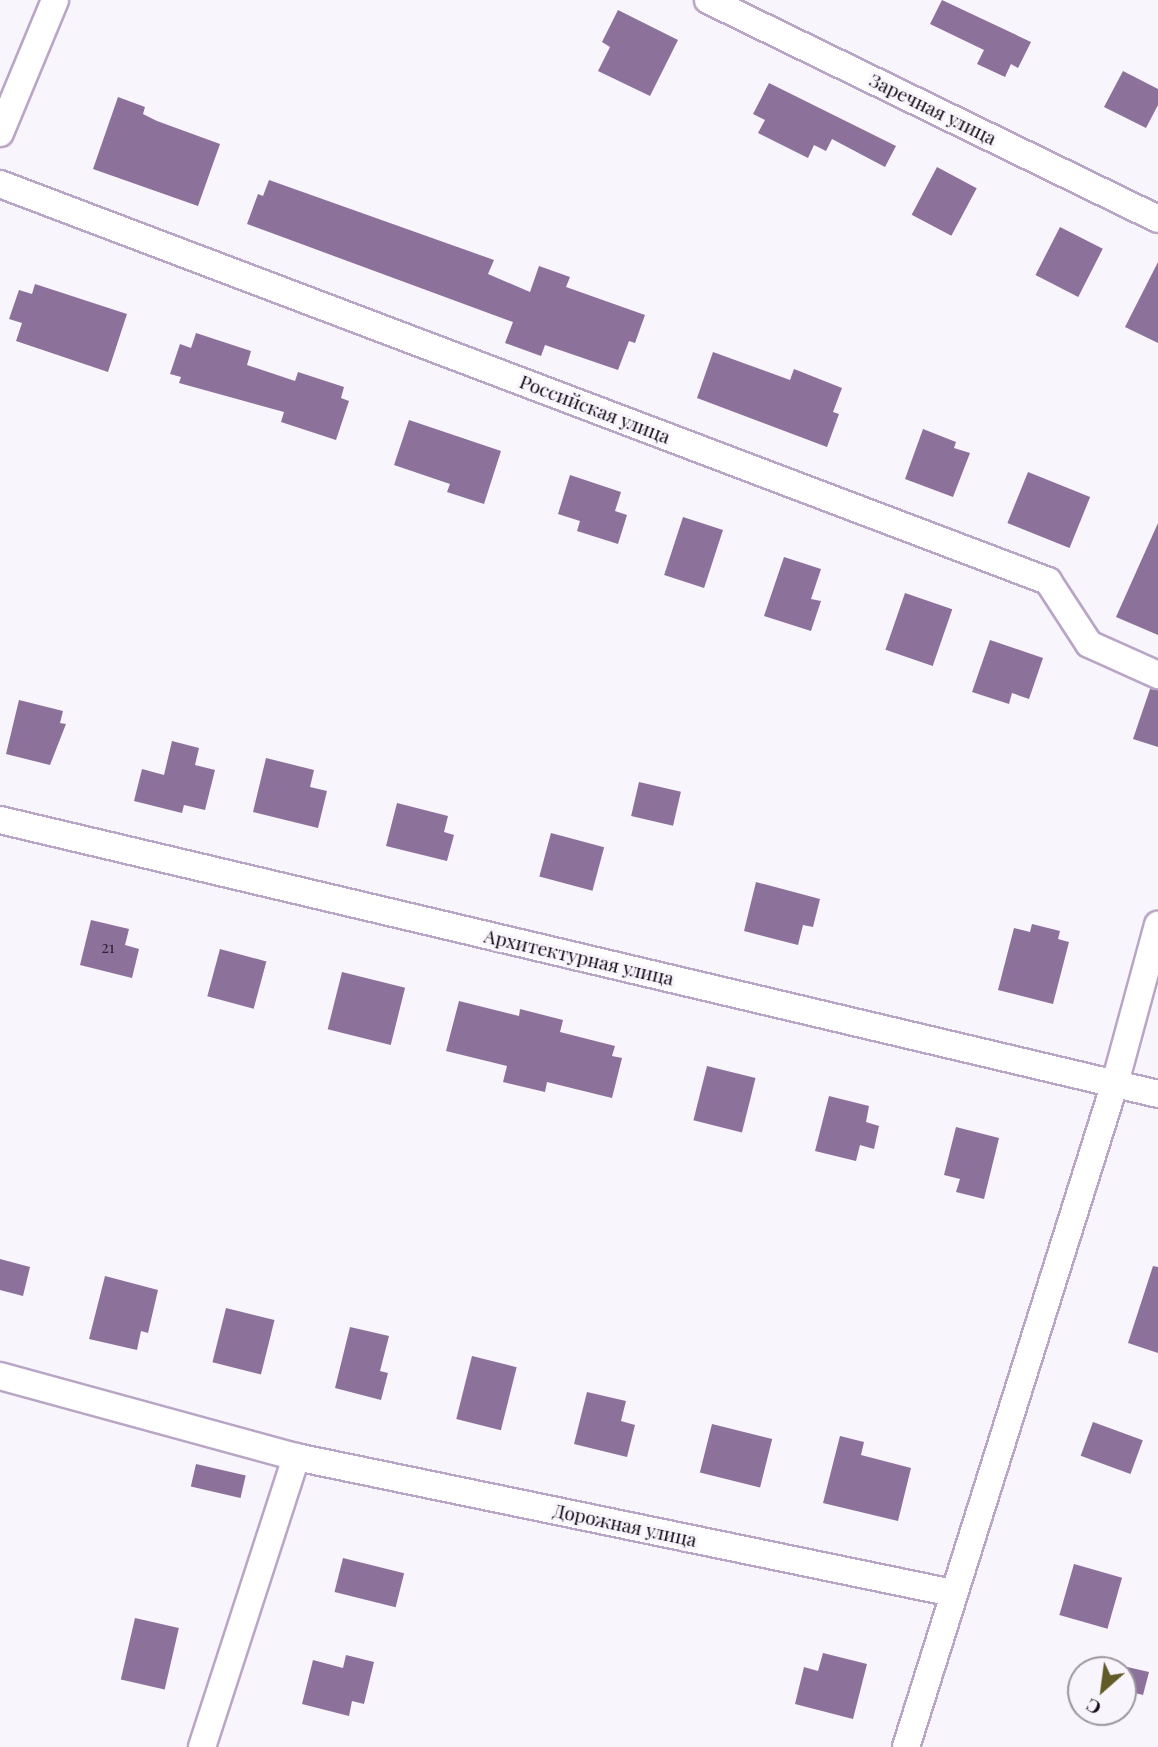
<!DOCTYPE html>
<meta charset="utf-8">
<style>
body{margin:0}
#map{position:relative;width:1158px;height:1747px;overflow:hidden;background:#f9f5fc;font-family:"Playfair Display",serif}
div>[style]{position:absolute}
.building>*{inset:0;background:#8c719b;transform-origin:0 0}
.roads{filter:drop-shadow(2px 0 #b9a5c5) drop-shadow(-2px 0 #b9a5c5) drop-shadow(0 2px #b9a5c5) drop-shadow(0 -2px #b9a5c5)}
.street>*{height:26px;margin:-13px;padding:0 13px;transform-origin:13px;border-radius:13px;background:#fff}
span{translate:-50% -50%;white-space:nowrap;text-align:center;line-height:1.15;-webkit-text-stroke:6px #f9f5fc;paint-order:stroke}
.number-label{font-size:16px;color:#2f2335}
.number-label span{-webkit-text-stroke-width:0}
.street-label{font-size:19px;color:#100913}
.north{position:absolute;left:1067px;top:1656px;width:70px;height:70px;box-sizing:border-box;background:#f9f5fc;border:2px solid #9c979f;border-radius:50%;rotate:208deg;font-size:19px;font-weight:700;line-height:28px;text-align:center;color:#100913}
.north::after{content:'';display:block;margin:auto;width:24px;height:32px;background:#615b28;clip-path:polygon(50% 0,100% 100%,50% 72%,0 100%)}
</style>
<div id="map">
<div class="building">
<div style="clip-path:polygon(942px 0,1031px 42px,1018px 68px,1011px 64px,1005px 77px,977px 64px,984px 50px,930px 24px)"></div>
<div style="clip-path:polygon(618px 10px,678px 40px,650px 96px,598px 71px,610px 47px,602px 42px)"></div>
<div style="clip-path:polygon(1123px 71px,1158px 89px,1158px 105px,1146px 128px,1104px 107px)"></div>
<div style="clip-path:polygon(769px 83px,896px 146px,885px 167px,832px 139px,826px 151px,814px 145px,808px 158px,758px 133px,765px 120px,753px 114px)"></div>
<div style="clip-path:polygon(118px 97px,145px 107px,143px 114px,157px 121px,220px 144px,198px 206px,93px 169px)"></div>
<div style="left:937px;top:167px;width:45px;height:54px;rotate:28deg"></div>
<div style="clip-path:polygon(269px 180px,494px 260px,488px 274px,530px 292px,539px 266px,570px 277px,566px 287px,645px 315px,635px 343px,629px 341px,618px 370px,545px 345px,541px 356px,505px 343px,513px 322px,247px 224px,258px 194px,263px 196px)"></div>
<div style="left:1060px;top:227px;width:48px;height:54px;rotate:27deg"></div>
<div style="clip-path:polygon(1158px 262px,1158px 343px,1125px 327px)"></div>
<div style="clip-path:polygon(35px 284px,127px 314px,108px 372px,16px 341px,22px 323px,9px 319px,19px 290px,32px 294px)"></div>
<div style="clip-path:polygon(196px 333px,251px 351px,247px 365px,295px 381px,298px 372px,344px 387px,341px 398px,349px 401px,336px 440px,281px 422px,284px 412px,179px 383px,181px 377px,170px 374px,180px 344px,191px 348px)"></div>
<div style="clip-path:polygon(713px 352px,790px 380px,794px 369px,842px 388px,833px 412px,839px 414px,827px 447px,697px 398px)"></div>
<div style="clip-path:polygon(409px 420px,501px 451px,484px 504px,447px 492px,450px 484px,394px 465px)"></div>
<div style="clip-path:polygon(923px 429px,956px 442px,954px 448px,970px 453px,953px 497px,905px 479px)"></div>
<div style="left:1028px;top:472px;width:67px;height:55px;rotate:22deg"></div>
<div style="clip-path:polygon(570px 475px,621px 492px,615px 511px,627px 515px,618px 544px,577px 531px,580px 521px,558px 514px)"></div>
<div style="left:683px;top:517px;width:42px;height:61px;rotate:18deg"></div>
<div style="clip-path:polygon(1158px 523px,1158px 635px,1116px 617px)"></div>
<div style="clip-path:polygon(784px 557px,821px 569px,811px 599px,821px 601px,811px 631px,764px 616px)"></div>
<div style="left:905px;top:593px;width:50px;height:60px;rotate:19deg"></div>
<div style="clip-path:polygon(990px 640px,1043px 658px,1029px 699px,1012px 693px,1009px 704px,972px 692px)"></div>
<div style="clip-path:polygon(1150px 689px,1158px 690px,1158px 747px,1133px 739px)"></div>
<div style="clip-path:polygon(19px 700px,63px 711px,60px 723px,66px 724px,50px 765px,6px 754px)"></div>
<div style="clip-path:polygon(172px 741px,199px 748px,195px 765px,215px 770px,205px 810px,184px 805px,182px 813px,134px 801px,142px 769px,164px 775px)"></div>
<div style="clip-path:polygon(266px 758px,314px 770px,310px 787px,327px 791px,318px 828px,253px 812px)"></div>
<div style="left:639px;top:782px;width:43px;height:35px;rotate:13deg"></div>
<div style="clip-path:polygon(397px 803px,448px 816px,444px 832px,454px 835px,447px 861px,386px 846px)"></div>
<div style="left:551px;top:833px;width:55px;height:45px;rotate:15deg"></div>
<div style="clip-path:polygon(756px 882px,820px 899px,813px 927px,803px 925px,798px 945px,744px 931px)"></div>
<div style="clip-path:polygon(91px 920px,129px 929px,125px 945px,139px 949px,132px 978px,80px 965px)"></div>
<div style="clip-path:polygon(1032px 924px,1060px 931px,1058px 939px,1069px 942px,1053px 1004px,998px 990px,1014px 928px,1030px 932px)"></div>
<div style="left:220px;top:949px;width:48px;height:49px;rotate:15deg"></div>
<div style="left:342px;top:972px;width:65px;height:59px;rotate:14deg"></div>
<div style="clip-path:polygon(459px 1001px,519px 1016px,520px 1009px,563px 1020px,560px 1032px,615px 1046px,612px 1056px,622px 1058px,612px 1098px,547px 1082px,545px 1092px,503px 1082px,507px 1066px,446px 1051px)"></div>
<div style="left:707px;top:1066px;width:50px;height:56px;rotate:14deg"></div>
<div style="clip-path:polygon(829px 1096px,869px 1106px,866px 1122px,879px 1126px,874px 1149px,860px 1145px,856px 1161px,815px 1151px)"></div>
<div style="clip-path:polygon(956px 1127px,999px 1138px,984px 1199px,956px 1192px,960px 1179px,944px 1175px)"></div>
<div style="clip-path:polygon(0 1259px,30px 1267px,23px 1296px,0 1290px)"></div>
<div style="clip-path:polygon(1153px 1266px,1158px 1267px,1158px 1353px,1128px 1343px)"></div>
<div style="clip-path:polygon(105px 1276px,158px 1290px,148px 1333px,141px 1331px,137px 1350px,89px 1339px)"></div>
<div style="left:226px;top:1308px;width:50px;height:56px;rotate:14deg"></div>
<div style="clip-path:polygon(350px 1327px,389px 1336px,380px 1371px,388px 1373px,381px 1400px,335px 1388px)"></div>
<div style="left:472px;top:1356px;width:46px;height:65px;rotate:14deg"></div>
<div style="clip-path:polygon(587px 1392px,626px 1401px,621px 1421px,635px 1425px,627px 1457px,574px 1444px)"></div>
<div style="left:1093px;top:1422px;width:53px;height:36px;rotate:20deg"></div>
<div style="left:712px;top:1424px;width:62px;height:50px;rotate:14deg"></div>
<div style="clip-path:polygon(840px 1436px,864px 1442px,861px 1455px,911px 1468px,898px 1521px,823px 1503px)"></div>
<div style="left:196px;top:1464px;width:51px;height:23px;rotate:13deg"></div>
<div style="left:343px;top:1558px;width:63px;height:35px;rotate:14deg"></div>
<div style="left:1074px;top:1564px;width:50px;height:53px;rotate:16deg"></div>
<div style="left:135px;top:1618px;width:45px;height:63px;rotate:13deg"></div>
<div style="clip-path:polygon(823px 1653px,867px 1664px,853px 1719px,795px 1704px,804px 1667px,818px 1671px)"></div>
<div style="clip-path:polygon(346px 1655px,374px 1662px,364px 1704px,352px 1701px,349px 1716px,302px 1704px,313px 1660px,343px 1668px)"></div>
<div style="clip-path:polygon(1123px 1666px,1149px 1672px,1143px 1695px,1123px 1690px)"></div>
</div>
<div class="roads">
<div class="street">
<div style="left:708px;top:0;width:500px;rotate:25.95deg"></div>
<div style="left:0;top:133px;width:144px;rotate:-67.5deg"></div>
<div style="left:0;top:184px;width:1121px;rotate:20.75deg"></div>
<div style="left:1048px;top:581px;width:75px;rotate:56.9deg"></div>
<div style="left:1089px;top:644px;width:76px;rotate:24.2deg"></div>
<div style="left:0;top:820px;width:1190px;rotate:13.31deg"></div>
<div style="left:0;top:1376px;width:307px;rotate:15.3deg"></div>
<div style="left:296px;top:1457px;width:671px;rotate:11.7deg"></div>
<div style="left:202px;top:1747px;width:305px;rotate:-72deg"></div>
<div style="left:906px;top:1747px;width:696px;rotate:-72.53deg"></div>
<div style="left:1115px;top:1083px;width:164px;rotate:-74.8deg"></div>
</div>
</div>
<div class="number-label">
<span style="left:108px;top:947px">21</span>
</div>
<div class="street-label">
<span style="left:933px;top:109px;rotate:26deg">Заречная улица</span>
<span style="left:595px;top:409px;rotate:21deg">Российская улица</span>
<span style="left:579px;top:957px;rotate:13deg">Архитектурная улица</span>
<span style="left:625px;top:1525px;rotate:12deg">Дорожная улица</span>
</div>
<div class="north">С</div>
</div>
